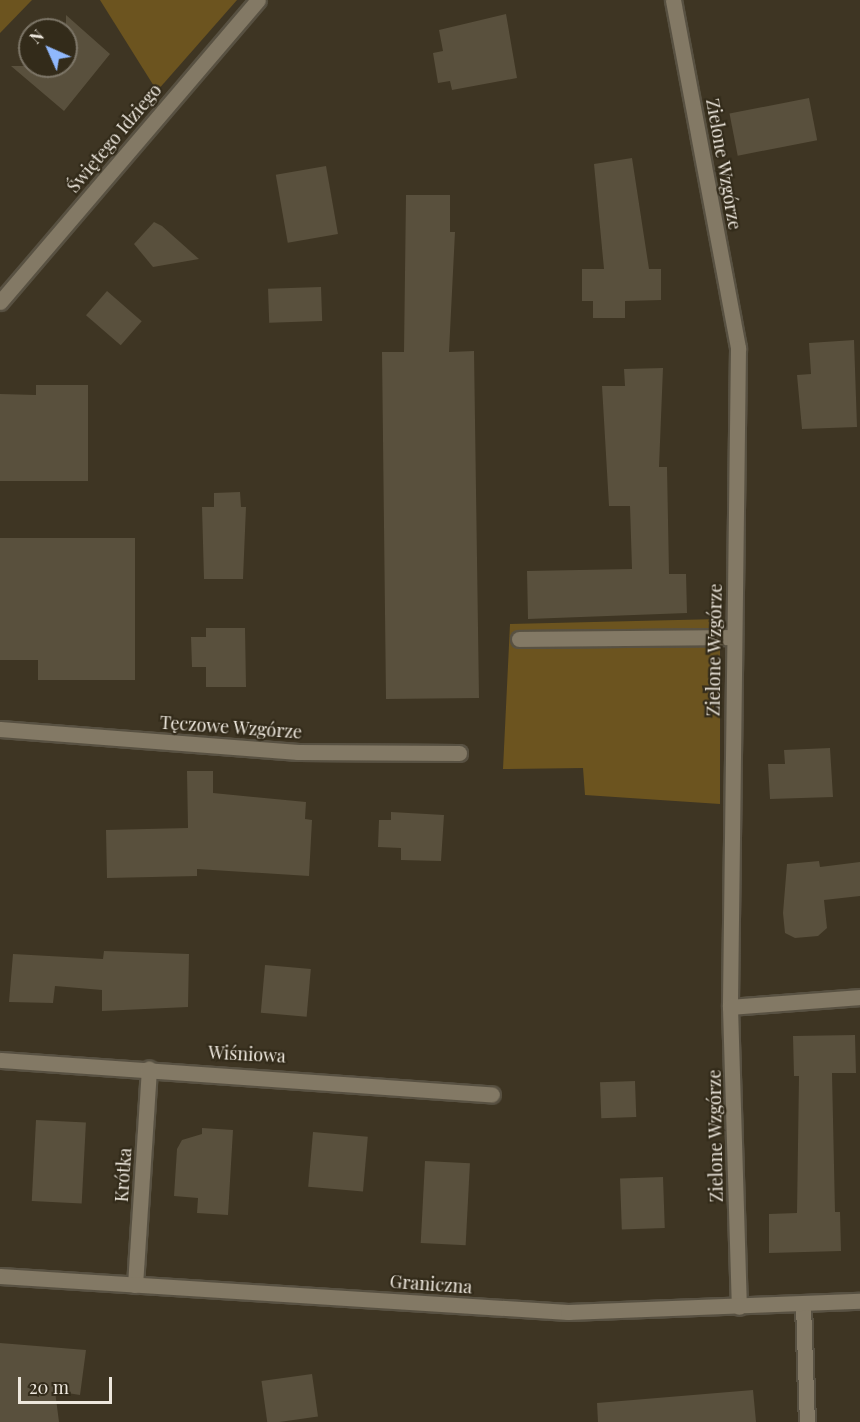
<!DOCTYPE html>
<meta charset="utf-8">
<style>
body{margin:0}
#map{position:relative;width:860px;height:1422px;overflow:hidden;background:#3e3523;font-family:"Playfair Display",serif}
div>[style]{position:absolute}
.green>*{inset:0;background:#6c541f}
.building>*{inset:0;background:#59503d;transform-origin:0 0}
.roads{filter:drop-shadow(2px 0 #585142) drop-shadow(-2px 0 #585142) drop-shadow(0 2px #585142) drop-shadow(0 -2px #585142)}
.service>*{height:15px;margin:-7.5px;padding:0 7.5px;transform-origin:7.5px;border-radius:7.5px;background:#837965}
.minor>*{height:15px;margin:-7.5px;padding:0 7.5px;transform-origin:7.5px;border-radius:7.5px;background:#837965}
.tertiary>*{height:15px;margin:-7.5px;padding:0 7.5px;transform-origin:7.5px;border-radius:7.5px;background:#837965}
span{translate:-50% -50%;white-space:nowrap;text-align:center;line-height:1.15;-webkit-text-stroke:4.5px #332b1a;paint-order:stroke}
.street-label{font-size:18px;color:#ede7dd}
.north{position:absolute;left:18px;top:18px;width:60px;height:60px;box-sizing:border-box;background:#332b1a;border:2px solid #7d7668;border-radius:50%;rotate:315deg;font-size:16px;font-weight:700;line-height:24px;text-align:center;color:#ede7dd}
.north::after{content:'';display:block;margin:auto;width:21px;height:27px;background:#90b8fd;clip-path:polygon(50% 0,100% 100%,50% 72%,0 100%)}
.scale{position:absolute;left:18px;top:1377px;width:94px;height:27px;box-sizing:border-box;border:3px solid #ede7dd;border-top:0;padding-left:8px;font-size:18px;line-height:21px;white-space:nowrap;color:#ede7dd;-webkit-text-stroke:4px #332b1a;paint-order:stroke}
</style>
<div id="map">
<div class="green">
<div style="clip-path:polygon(0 0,32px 0,0 33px)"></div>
<div style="clip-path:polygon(100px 0,237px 0,157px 91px)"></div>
<div style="clip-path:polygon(720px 619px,720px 804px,585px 795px,583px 768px,503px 769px,510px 624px)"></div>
</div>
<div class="building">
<div style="clip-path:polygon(506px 14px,517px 78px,452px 90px,450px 81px,438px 83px,433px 53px,443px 51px,439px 30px)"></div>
<div style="clip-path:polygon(66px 15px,110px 54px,64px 111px,11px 66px,66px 66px)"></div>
<div style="left:809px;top:98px;width:43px;height:81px;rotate:79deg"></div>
<div style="clip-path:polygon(632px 158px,649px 269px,661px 269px,661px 300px,625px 301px,625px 318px,593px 318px,593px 301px,582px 301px,582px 269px,604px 269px,594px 164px)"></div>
<div style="left:326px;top:166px;width:69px;height:51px;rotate:80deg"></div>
<div style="clip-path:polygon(406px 195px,450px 195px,450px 232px,455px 232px,449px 352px,474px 351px,479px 698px,386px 699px,382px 352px,404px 352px)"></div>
<div style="clip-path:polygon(154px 222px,162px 226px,199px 259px,153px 267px,134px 244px)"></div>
<div style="left:321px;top:287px;width:34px;height:53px;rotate:88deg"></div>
<div style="left:107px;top:291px;width:46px;height:32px;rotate:41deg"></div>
<div style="clip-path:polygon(854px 340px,857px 427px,802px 429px,797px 375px,811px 374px,809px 343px)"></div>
<div style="clip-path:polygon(663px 368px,659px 467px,667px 467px,669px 574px,686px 574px,687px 613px,528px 619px,527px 571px,632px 569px,630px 506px,609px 506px,602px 386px,625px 386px,624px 369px)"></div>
<div style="clip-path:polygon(36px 385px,88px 385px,88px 481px,0 481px,0 394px,36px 395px)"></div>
<div style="clip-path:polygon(240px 492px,241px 507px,246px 507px,243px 579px,204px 579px,202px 507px,214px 507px,214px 493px)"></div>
<div style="clip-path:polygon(0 538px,135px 538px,135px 680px,38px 680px,38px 660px,0 660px)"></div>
<div style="clip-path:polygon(206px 628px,245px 628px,246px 687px,206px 687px,206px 667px,192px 667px,191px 637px,206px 637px)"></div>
<div style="clip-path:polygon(830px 748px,833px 797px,770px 799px,768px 764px,785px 764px,784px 750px)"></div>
<div style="clip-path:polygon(187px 771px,213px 771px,213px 793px,306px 802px,305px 819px,312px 820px,309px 876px,197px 869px,197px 876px,107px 878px,106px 830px,188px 828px)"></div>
<div style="clip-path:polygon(391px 812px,444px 815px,441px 861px,401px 860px,401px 848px,378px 847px,379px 820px,391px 820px)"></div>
<div style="clip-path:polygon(819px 861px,820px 867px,860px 862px,860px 896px,824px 900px,827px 928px,818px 936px,795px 938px,785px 933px,783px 913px,787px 864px)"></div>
<div style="clip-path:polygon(104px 951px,189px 954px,188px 1007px,102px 1011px,102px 990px,55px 986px,53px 1003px,9px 1002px,13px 954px,103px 959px)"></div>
<div style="left:265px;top:965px;width:46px;height:48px;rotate:5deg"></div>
<div style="clip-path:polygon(855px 1035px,856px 1073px,832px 1073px,835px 1212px,840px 1212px,841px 1251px,769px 1253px,769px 1214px,797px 1213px,799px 1076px,794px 1076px,793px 1036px)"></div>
<div style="left:635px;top:1081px;width:36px;height:35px;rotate:88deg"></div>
<div style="left:36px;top:1120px;width:50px;height:81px;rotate:3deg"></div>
<div style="clip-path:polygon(202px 1128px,233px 1130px,228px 1215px,197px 1213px,198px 1198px,174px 1196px,177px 1149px,182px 1140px,202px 1134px)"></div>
<div style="left:313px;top:1132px;width:55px;height:55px;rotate:5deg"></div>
<div style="left:425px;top:1161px;width:45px;height:82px;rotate:3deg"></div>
<div style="left:663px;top:1177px;width:51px;height:43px;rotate:88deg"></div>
<div style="clip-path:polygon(0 1343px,86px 1350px,80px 1395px,55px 1391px,59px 1422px,0 1422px)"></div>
<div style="left:312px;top:1374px;width:43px;height:51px;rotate:82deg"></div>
<div style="clip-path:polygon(753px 1390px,756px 1422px,598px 1422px,597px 1403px)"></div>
</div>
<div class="roads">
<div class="service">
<div style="left:519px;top:639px;width:214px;rotate:-0.5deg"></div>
</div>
<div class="minor">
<div style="left:673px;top:0;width:354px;rotate:79.4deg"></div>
<div style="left:738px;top:348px;width:659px;rotate:90.7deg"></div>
<div style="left:730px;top:1007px;width:300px;rotate:88.3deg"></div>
<div style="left:0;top:729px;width:299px;rotate:4.4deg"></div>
<div style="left:298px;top:752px;width:161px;rotate:0.4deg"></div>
<div style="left:730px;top:1007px;width:130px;rotate:-4.4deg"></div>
<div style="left:0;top:1060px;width:493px;rotate:4deg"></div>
<div style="left:135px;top:1285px;width:217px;rotate:-86.3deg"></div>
<div style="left:803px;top:1304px;width:118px;rotate:88.1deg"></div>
</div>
<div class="tertiary">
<div style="left:0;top:302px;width:397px;rotate:-49.5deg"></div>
<div style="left:0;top:1276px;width:569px;rotate:3.63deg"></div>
<div style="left:568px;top:1312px;width:292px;rotate:-2.2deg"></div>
</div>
</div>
<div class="street-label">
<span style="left:114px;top:138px;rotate:-50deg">Świętego Idziego</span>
<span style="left:724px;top:164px;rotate:80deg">Zielone Wzgórze</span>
<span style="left:714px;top:650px;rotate:-89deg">Zielone Wzgórze</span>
<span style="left:231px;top:727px;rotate:4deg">Tęczowe Wzgórze</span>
<span style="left:247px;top:1054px;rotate:3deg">Wiśniowa</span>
<span style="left:715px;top:1136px;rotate:-91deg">Zielone Wzgórze</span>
<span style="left:123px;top:1175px;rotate:-86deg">Krótka</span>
<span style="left:431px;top:1284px;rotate:4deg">Graniczna</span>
</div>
<div class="north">N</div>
<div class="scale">20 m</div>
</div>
